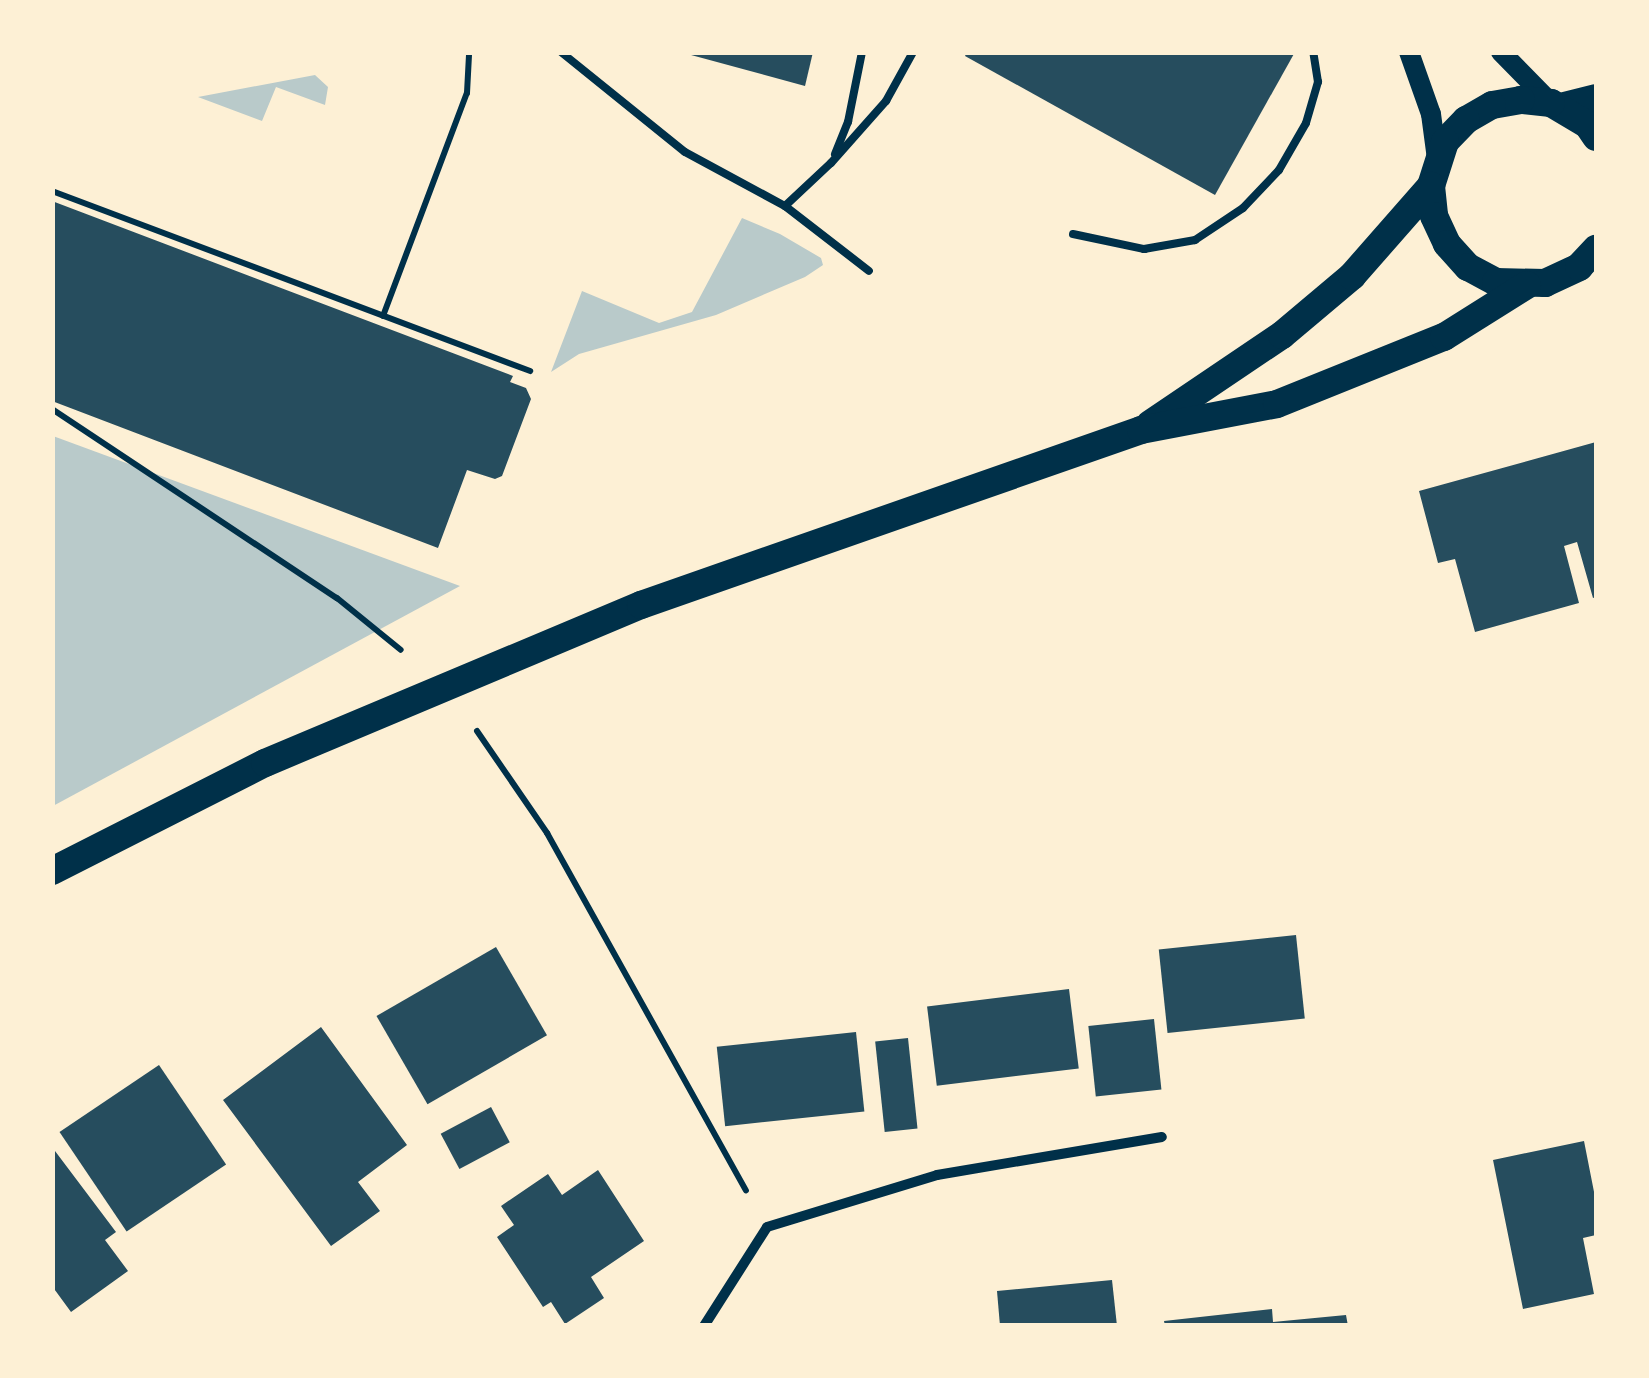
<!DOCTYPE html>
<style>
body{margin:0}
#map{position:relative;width:1649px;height:1378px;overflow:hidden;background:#fdf0d5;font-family:Jost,sans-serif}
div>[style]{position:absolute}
.green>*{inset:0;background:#b9caca}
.building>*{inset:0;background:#264d5e;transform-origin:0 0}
.path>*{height:6px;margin:-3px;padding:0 3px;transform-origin:3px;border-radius:3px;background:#003049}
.service>*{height:8px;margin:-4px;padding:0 4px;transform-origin:4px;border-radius:4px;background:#003049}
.minor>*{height:10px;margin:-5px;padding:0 5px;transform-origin:5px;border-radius:5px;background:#003049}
.secondary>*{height:20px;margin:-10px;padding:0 10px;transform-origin:10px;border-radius:10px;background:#003049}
.trunk>*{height:28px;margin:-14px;padding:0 14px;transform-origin:14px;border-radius:14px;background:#003049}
span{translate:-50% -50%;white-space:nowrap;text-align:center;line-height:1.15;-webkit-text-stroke:8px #fdf0d5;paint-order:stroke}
.frame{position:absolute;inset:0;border:55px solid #fdf0d5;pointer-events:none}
</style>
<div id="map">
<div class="green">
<div style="clip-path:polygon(315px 75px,328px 87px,325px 105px,276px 87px,262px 121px,198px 97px)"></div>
<div style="clip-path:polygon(742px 218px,780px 234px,821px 258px,823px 265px,805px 277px,716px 315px,579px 354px,551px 372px,582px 291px,659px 323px,692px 312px)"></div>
<div style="clip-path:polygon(53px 436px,460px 586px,53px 806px)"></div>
</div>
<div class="building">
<div style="clip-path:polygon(680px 52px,813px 52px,805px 86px)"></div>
<div style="clip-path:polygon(967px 52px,1295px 52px,1215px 195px,965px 56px)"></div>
<div style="clip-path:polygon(52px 201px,513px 376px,510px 382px,526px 388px,531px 399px,502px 476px,495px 479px,467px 470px,438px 548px,52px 401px)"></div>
<div style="clip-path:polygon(1596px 442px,1596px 597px,1593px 598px,1577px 542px,1564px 546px,1579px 603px,1475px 632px,1455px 559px,1438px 563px,1419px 491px)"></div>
<div style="left:1296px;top:935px;width:84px;height:138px;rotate:84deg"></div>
<div style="left:496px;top:947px;width:102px;height:138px;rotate:60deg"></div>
<div style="left:1069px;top:989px;width:80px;height:143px;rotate:83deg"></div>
<div style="left:1154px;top:1019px;width:71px;height:66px;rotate:84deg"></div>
<div style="clip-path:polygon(321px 1027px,407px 1145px,358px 1182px,380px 1211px,331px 1246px,223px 1100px)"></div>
<div style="left:856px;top:1032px;width:80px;height:140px;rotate:84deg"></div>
<div style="left:908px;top:1038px;width:91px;height:33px;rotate:84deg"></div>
<div style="left:159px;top:1065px;width:120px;height:120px;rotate:56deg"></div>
<div style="left:491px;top:1107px;width:40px;height:57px;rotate:62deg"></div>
<div style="clip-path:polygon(1584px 1141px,1596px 1202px,1596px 1235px,1583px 1238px,1594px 1294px,1523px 1309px,1493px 1160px)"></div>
<div style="clip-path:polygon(52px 1147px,116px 1232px,105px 1240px,128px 1271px,71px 1312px,52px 1286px)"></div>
<div style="clip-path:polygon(598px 1170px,644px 1241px,591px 1277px,604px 1298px,565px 1324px,551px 1302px,543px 1307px,497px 1237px,514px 1225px,501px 1206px,548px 1174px,562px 1195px)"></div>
<div style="clip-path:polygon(1112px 1280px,1117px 1326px,1000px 1326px,997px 1291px)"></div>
<div style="clip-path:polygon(1272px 1309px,1273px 1322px,1346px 1315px,1348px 1326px,1165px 1326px,1164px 1321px)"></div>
</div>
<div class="path">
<div style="left:52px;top:191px;width:511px;rotate:20.63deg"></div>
<div style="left:383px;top:316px;width:238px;rotate:-69.4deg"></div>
<div style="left:467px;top:93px;width:38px;rotate:-87deg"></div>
<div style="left:52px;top:409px;width:342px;rotate:33.6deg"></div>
<div style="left:337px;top:598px;width:82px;rotate:39.1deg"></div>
<div style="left:477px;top:731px;width:124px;rotate:55.5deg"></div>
<div style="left:547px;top:833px;width:409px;rotate:60.9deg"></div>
</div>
<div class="service">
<div style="left:561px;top:52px;width:159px;rotate:38.9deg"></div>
<div style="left:685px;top:152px;width:114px;rotate:28.4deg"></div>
<div style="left:785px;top:206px;width:106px;rotate:37.7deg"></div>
<div style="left:835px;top:154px;width:35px;rotate:-68deg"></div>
<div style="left:848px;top:122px;width:71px;rotate:-78.7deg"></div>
<div style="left:785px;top:206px;width:63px;rotate:-43.1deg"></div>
<div style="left:831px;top:163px;width:83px;rotate:-48.4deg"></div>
<div style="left:886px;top:101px;width:56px;rotate:-61.1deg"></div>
<div style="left:1073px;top:234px;width:73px;rotate:11.9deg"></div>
<div style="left:1144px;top:249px;width:52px;rotate:-10deg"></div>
<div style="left:1195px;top:240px;width:58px;rotate:-33.7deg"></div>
<div style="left:1243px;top:208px;width:52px;rotate:-46.5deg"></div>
<div style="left:1279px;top:170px;width:54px;rotate:-60.1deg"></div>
<div style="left:1306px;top:123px;width:43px;rotate:-73.7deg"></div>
<div style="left:1318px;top:82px;width:30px;rotate:-99deg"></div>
</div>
<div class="minor">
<div style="left:704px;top:1326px;width:117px;rotate:-57.5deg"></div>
<div style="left:767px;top:1227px;width:178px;rotate:-17deg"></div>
<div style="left:937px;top:1175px;width:228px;rotate:-9.6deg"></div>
</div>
<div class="secondary">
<div style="left:1409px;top:52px;width:66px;rotate:70.5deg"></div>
<div style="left:1431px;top:114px;width:45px;rotate:82.4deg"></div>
<div style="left:1501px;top:52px;width:71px;rotate:45.6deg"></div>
</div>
<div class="trunk">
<div style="left:1560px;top:107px;width:37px;rotate:-14deg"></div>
<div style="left:1596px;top:137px;width:14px;rotate:-124deg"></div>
<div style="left:1588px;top:125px;width:43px;rotate:-149.3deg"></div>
<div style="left:1551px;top:103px;width:30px;rotate:-174deg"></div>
<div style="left:1521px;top:100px;width:29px;rotate:170deg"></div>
<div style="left:1492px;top:105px;width:30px;rotate:150deg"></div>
<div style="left:1466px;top:120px;width:30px;rotate:134deg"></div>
<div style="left:1445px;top:142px;width:46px;rotate:107.7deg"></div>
<div style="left:1431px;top:186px;width:30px;rotate:84deg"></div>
<div style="left:1434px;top:216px;width:31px;rotate:65deg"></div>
<div style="left:1447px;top:244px;width:31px;rotate:48deg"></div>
<div style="left:1468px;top:267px;width:32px;rotate:28deg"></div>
<div style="left:1496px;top:282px;width:49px;rotate:1.2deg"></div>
<div style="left:1545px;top:283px;width:38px;rotate:-25deg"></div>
<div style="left:1579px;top:267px;width:25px;rotate:-47deg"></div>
<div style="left:1150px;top:424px;width:159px;rotate:-34deg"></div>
<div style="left:1282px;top:335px;width:92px;rotate:-40.1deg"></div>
<div style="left:1352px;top:276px;width:120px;rotate:-48.7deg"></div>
<div style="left:52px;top:871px;width:239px;rotate:-26.9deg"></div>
<div style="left:265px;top:763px;width:408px;rotate:-22.8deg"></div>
<div style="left:641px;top:605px;width:530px;rotate:-19.29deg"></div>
<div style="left:1141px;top:430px;width:138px;rotate:-10.8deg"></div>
<div style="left:1277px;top:404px;width:180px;rotate:-21.9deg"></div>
<div style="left:1444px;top:337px;width:98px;rotate:-32.1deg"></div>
</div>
<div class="frame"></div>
</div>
